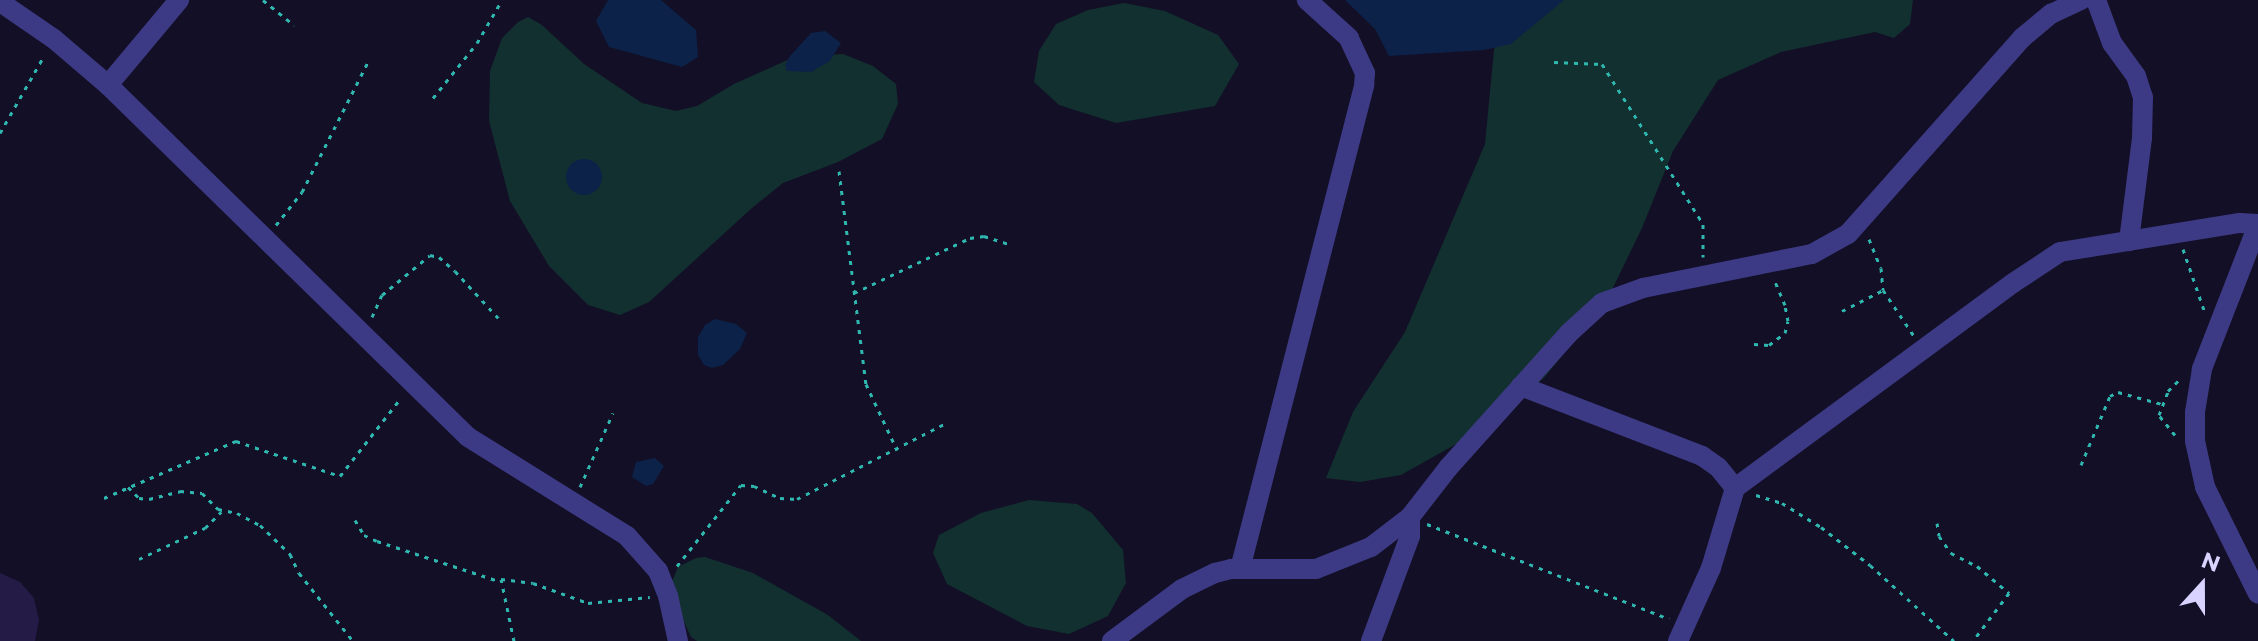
<!DOCTYPE html>
<style>
body{margin:0}
#map{position:relative;width:2258px;height:641px;overflow:hidden;background:#130f26;font-family:Montserrat,sans-serif}
div>[style]{position:absolute}
.green>*{inset:0;background:#12302f}
.water>*{inset:0;background:#0c2248}
.round{border-radius:50%}
.building>*{inset:0;background:#241b47}
.path>*{height:3px;margin-top:-1.5px;transform-origin:0;background:repeating-linear-gradient(90deg,#2fb8b0 0 4px,transparent 0 10px)}
.minor>*{height:20px;margin:-10px;padding:0 10px;transform-origin:10px;border-radius:10px;background:#3d3a85}
span{translate:-50% -50%;white-space:nowrap;text-align:center;line-height:1.15;-webkit-text-stroke:7px #130f26;paint-order:stroke}
.north{position:absolute;left:2162px;top:545px;width:80px;height:80px;-webkit-text-stroke:6px #130f26;paint-order:stroke;rotate:21deg;font-size:22px;font-weight:700;line-height:32px;text-align:center;color:#d9d4ff}
.north::after{content:'';display:block;margin:auto;width:28px;height:36px;background:#d9d4ff;clip-path:polygon(50% 0,100% 100%,50% 72%,0 100%)}
</style>
<div id="map">
<div class="green">
<div style="clip-path:polygon(1512px 0,1913px 0,1910px 24px,1894px 38px,1875px 32px,1781px 52px,1718px 80px,1673px 151px,1642px 228px,1607px 300px,1544px 378px,1483px 429px,1401px 475px,1360px 482px,1326px 478px,1353px 412px,1405px 332px,1485px 144px,1494px 50px)"></div>
<div style="clip-path:polygon(1124px 3px,1165px 11px,1218px 35px,1239px 64px,1215px 106px,1116px 123px,1059px 105px,1034px 82px,1039px 51px,1056px 24px,1088px 10px)"></div>
<div style="clip-path:polygon(528px 17px,542px 25px,584px 64px,642px 103px,676px 111px,697px 106px,734px 84px,794px 57px,843px 54px,873px 66px,896px 84px,898px 104px,882px 139px,838px 162px,783px 183px,752px 208px,649px 302px,620px 315px,588px 305px,549px 266px,510px 201px,489px 121px,490px 71px,502px 38px,518px 22px)"></div>
<div style="clip-path:polygon(1029px 500px,1077px 504px,1092px 513px,1123px 550px,1126px 583px,1108px 616px,1069px 634px,1027px 626px,947px 584px,933px 553px,939px 535px,981px 513px)"></div>
<div style="clip-path:polygon(705px 557px,753px 573px,828px 615px,861px 641px,697px 641px,691px 637px,669px 589px,678px 567px,696px 558px)"></div>
</div>
<div class="water">
<div style="clip-path:polygon(608px 0,661px 0,696px 30px,698px 57px,682px 67px,609px 47px,596px 21px)"></div>
<div style="clip-path:polygon(1345px 0,1564px 0,1511px 44px,1484px 50px,1389px 56px,1375px 29px)"></div>
<div style="clip-path:polygon(825px 31px,841px 43px,830px 61px,811px 72px,787px 71px,785px 65px,790px 56px,811px 33px)"></div>
<div class="round" style="left:566px;top:159px;width:36px;height:36px"></div>
<div style="clip-path:polygon(715px 319px,736px 324px,747px 333px,740px 349px,723px 365px,712px 368px,704px 365px,698px 355px,698px 337px,705px 325px)"></div>
<div style="clip-path:polygon(655px 458px,664px 466px,653px 484px,646px 486px,632px 477px,636px 462px)"></div>
</div>
<div class="building">
<div style="clip-path:polygon(0 573px,20px 582px,34px 598px,39px 620px,35px 641px,0 641px)"></div>
</div>
<div class="path">
<div style="left:263px;top:0;width:40px;rotate:39deg"></div>
<div style="left:1554px;top:62px;width:48px;rotate:2.4deg"></div>
<div style="left:1602px;top:64px;width:189px;rotate:57.7deg"></div>
<div style="left:1703px;top:224px;width:33px;rotate:90deg"></div>
<div style="left:433px;top:98px;width:70px;rotate:-51.3deg"></div>
<div style="left:477px;top:43px;width:50px;rotate:-59.8deg"></div>
<div style="left:0;top:133px;width:89px;rotate:-60.3deg"></div>
<div style="left:839px;top:171px;width:215px;rotate:82.8deg"></div>
<div style="left:866px;top:384px;width:73px;rotate:64.8deg"></div>
<div style="left:276px;top:225px;width:42px;rotate:-51.8deg"></div>
<div style="left:302px;top:192px;width:146px;rotate:-63.1deg"></div>
<div style="left:1869px;top:239px;width:31px;rotate:68deg"></div>
<div style="left:1881px;top:268px;width:22px;rotate:85deg"></div>
<div style="left:1883px;top:290px;width:55px;rotate:56deg"></div>
<div style="left:2183px;top:249px;width:68px;rotate:71deg"></div>
<div style="left:854px;top:293px;width:128px;rotate:-25.4deg"></div>
<div style="left:970px;top:238px;width:14px;rotate:-8deg"></div>
<div style="left:984px;top:236px;width:28px;rotate:18deg"></div>
<div style="left:1842px;top:311px;width:46px;rotate:-27.1deg"></div>
<div style="left:372px;top:317px;width:24px;rotate:-66deg"></div>
<div style="left:382px;top:295px;width:62px;rotate:-39.8deg"></div>
<div style="left:430px;top:255px;width:9px;rotate:13deg"></div>
<div style="left:439px;top:257px;width:21px;rotate:41deg"></div>
<div style="left:455px;top:271px;width:67px;rotate:47.4deg"></div>
<div style="left:1754px;top:344px;width:15px;rotate:4deg"></div>
<div style="left:1769px;top:345px;width:20px;rotate:-37deg"></div>
<div style="left:1785px;top:333px;width:12px;rotate:-76deg"></div>
<div style="left:1788px;top:321px;width:16px;rotate:-101deg"></div>
<div style="left:1785px;top:305px;width:28px;rotate:-113deg"></div>
<div style="left:2175px;top:435px;width:26px;rotate:-129deg"></div>
<div style="left:2159px;top:415px;width:26px;rotate:-69deg"></div>
<div style="left:2168px;top:391px;width:17px;rotate:-45deg"></div>
<div style="left:2081px;top:465px;width:75px;rotate:-67.2deg"></div>
<div style="left:2110px;top:396px;width:9px;rotate:-27deg"></div>
<div style="left:2118px;top:392px;width:46px;rotate:15.3deg"></div>
<div style="left:128px;top:487px;width:16px;rotate:45deg"></div>
<div style="left:139px;top:498px;width:10px;rotate:6deg"></div>
<div style="left:149px;top:499px;width:32px;rotate:-14deg"></div>
<div style="left:180px;top:491px;width:22px;rotate:5deg"></div>
<div style="left:202px;top:493px;width:23px;rotate:45deg"></div>
<div style="left:218px;top:509px;width:19px;rotate:12deg"></div>
<div style="left:237px;top:513px;width:26px;rotate:28deg"></div>
<div style="left:260px;top:525px;width:42px;rotate:44deg"></div>
<div style="left:290px;top:554px;width:21px;rotate:65deg"></div>
<div style="left:299px;top:573px;width:87px;rotate:51.5deg"></div>
<div style="left:580px;top:487px;width:81px;rotate:-66deg"></div>
<div style="left:1756px;top:495px;width:27px;rotate:17deg"></div>
<div style="left:1782px;top:503px;width:46px;rotate:31.6deg"></div>
<div style="left:1821px;top:527px;width:62px;rotate:37.8deg"></div>
<div style="left:1870px;top:565px;width:113px;rotate:42.1deg"></div>
<div style="left:104px;top:498px;width:144px;rotate:-23.4deg"></div>
<div style="left:236px;top:441px;width:110px;rotate:18.6deg"></div>
<div style="left:340px;top:476px;width:99px;rotate:-52deg"></div>
<div style="left:355px;top:520px;width:17px;rotate:59deg"></div>
<div style="left:364px;top:535px;width:14px;rotate:25deg"></div>
<div style="left:377px;top:541px;width:128px;rotate:18.2deg"></div>
<div style="left:1937px;top:523px;width:13px;rotate:81deg"></div>
<div style="left:1939px;top:536px;width:21px;rotate:55deg"></div>
<div style="left:1951px;top:553px;width:29px;rotate:27deg"></div>
<div style="left:1977px;top:566px;width:42px;rotate:40.2deg"></div>
<div style="left:2009px;top:593px;width:60px;rotate:126.9deg"></div>
<div style="left:1427px;top:524px;width:260px;rotate:21.4deg"></div>
<div style="left:139px;top:559px;width:73px;rotate:-25.2deg"></div>
<div style="left:205px;top:528px;width:23px;rotate:-45deg"></div>
<div style="left:677px;top:566px;width:103px;rotate:-51.7deg"></div>
<div style="left:741px;top:485px;width:13px;rotate:4deg"></div>
<div style="left:754px;top:486px;width:29px;rotate:25deg"></div>
<div style="left:780px;top:498px;width:17px;rotate:3deg"></div>
<div style="left:797px;top:499px;width:169px;rotate:-27deg"></div>
<div style="left:514px;top:641px;width:63px;rotate:-101.8deg"></div>
<div style="left:501px;top:579px;width:32px;rotate:7deg"></div>
<div style="left:533px;top:583px;width:59px;rotate:20deg"></div>
<div style="left:588px;top:603px;width:62px;rotate:-5.5deg"></div>
</div>
<div class="minor">
<div style="left:2096px;top:0;width:46px;rotate:69.6deg"></div>
<div style="left:2112px;top:43px;width:41px;rotate:54deg"></div>
<div style="left:2136px;top:76px;width:22px;rotate:72deg"></div>
<div style="left:2143px;top:97px;width:41px;rotate:91.4deg"></div>
<div style="left:2142px;top:138px;width:104px;rotate:97.2deg"></div>
<div style="left:0;top:2px;width:65px;rotate:34.4deg"></div>
<div style="left:54px;top:39px;width:71px;rotate:40.4deg"></div>
<div style="left:108px;top:85px;width:503px;rotate:44.36deg"></div>
<div style="left:468px;top:437px;width:187px;rotate:31.9deg"></div>
<div style="left:627px;top:536px;width:47px;rotate:48.5deg"></div>
<div style="left:658px;top:571px;width:27px;rotate:68deg"></div>
<div style="left:668px;top:596px;width:46px;rotate:77.5deg"></div>
<div style="left:108px;top:85px;width:111px;rotate:-50.1deg"></div>
<div style="left:2258px;top:225px;width:155px;rotate:111.3deg"></div>
<div style="left:2202px;top:369px;width:44px;rotate:99.2deg"></div>
<div style="left:2195px;top:412px;width:29px;rotate:90deg"></div>
<div style="left:2195px;top:441px;width:47px;rotate:77.7deg"></div>
<div style="left:2205px;top:487px;width:119px;rotate:63.6deg"></div>
<div style="left:1521px;top:386px;width:194px;rotate:21.1deg"></div>
<div style="left:1702px;top:456px;width:19px;rotate:35deg"></div>
<div style="left:1718px;top:467px;width:27px;rotate:51deg"></div>
<div style="left:1240px;top:569px;width:500px;rotate:-75.6deg"></div>
<div style="left:1364px;top:85px;width:12px;rotate:-85deg"></div>
<div style="left:1365px;top:73px;width:38px;rotate:-115deg"></div>
<div style="left:1349px;top:38px;width:57px;rotate:-137.9deg"></div>
<div style="left:1112px;top:641px;width:87px;rotate:-36.6deg"></div>
<div style="left:1182px;top:589px;width:37px;rotate:-26deg"></div>
<div style="left:1215px;top:573px;width:16px;rotate:-14deg"></div>
<div style="left:1231px;top:569px;width:85px"></div>
<div style="left:1316px;top:569px;width:59px;rotate:-21.8deg"></div>
<div style="left:1371px;top:547px;width:49px;rotate:-37.6deg"></div>
<div style="left:1410px;top:517px;width:62px;rotate:-52.2deg"></div>
<div style="left:1448px;top:468px;width:181px;rotate:-48.1deg"></div>
<div style="left:1569px;top:333px;width:45px;rotate:-42.3deg"></div>
<div style="left:1602px;top:303px;width:44px;rotate:-20.1deg"></div>
<div style="left:1643px;top:288px;width:172px;rotate:-11.4deg"></div>
<div style="left:1812px;top:254px;width:41px;rotate:-29.1deg"></div>
<div style="left:1848px;top:234px;width:262px;rotate:-48.4deg"></div>
<div style="left:2022px;top:38px;width:38px;rotate:-40deg"></div>
<div style="left:2051px;top:14px;width:33px;rotate:-25deg"></div>
<div style="left:1371px;top:641px;width:112px;rotate:-69.6deg"></div>
<div style="left:1410px;top:536px;width:19px;rotate:-90deg"></div>
<div style="left:1678px;top:641px;width:80px;rotate:-65.7deg"></div>
<div style="left:1711px;top:568px;width:84px;rotate:-73.3deg"></div>
<div style="left:1735px;top:488px;width:345px;rotate:-36.4deg"></div>
<div style="left:2013px;top:283px;width:56px;rotate:-33.4deg"></div>
<div style="left:2060px;top:252px;width:182px;rotate:-9.2deg"></div>
<div style="left:2240px;top:223px;width:18px;rotate:3deg"></div>
</div>
<div class="north">N</div>
</div>
